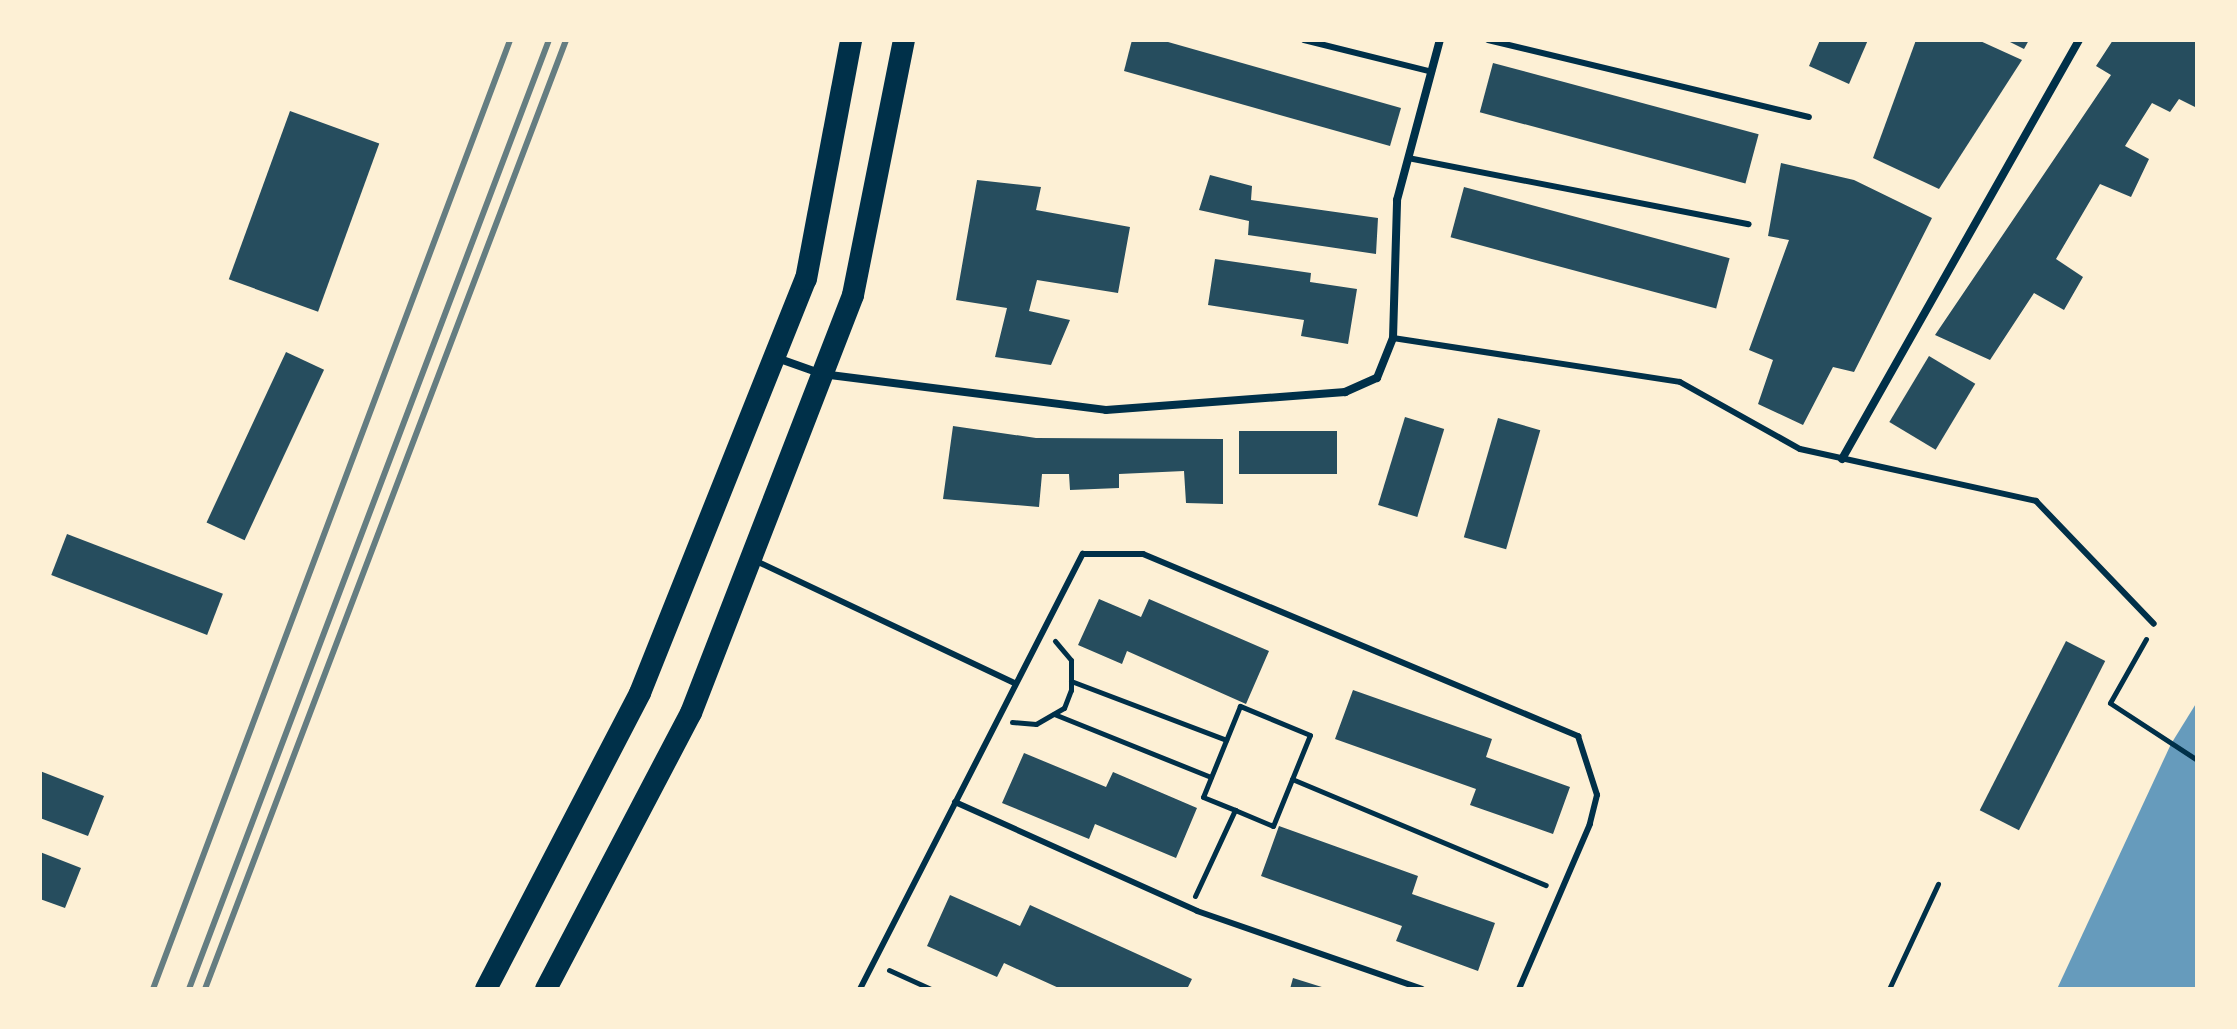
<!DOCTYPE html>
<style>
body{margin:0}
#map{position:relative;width:2237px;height:1029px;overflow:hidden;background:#fdf0d5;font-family:Lato,sans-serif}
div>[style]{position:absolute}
.water>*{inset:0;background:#669bbc}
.building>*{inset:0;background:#264d5e;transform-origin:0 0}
.path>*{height:5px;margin:-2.5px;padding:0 2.5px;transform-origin:2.5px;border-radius:2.5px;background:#003049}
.service>*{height:6px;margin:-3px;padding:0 3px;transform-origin:3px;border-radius:3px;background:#003049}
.minor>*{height:8px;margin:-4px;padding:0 4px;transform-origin:4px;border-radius:4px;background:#003049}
.trunk>*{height:22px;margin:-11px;padding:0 11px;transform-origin:11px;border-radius:11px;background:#003049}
.rail>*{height:6px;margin:-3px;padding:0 3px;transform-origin:3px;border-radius:3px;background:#657d81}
span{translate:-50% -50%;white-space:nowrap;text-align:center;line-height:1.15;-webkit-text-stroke:8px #fdf0d5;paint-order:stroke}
.frame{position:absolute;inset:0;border:42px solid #fdf0d5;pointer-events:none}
</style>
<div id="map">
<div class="water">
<div style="clip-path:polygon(2197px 702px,2197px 989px,2057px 989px,2171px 744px)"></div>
</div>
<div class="building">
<div style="clip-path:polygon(1132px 40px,1161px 40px,1401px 108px,1390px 146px,1124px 71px)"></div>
<div style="clip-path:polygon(1820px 40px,1868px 40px,1849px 84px,1809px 66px)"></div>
<div style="clip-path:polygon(1916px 40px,1978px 40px,2022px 60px,1939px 189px,1873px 158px)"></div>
<div style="clip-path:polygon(2006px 40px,2029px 40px,2024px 49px)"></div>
<div style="clip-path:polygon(2113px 40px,2197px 40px,2197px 108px,2179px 99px,2170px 112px,2152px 103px,2125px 146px,2149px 159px,2131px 197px,2100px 184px,2056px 259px,2083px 277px,2064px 310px,2034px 293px,1990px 360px,1935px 335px,2111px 75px,2096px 66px)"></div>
<div style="left:1493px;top:63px;width:275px;height:51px;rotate:15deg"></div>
<div style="left:290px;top:111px;width:95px;height:179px;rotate:20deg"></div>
<div style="clip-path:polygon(1781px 163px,1854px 180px,1932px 218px,1854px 372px,1833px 367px,1803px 425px,1758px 404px,1773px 360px,1749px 350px,1789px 240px,1768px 236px)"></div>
<div style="clip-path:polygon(1210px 175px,1252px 186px,1251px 200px,1378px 218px,1376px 254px,1248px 235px,1249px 221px,1199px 210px)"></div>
<div style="clip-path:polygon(977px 180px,1041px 187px,1036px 210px,1130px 227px,1118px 293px,1037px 280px,1029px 311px,1070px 320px,1051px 365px,995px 357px,1007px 308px,956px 300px)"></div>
<div style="left:1464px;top:187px;width:275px;height:52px;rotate:15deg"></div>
<div style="clip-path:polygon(1215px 259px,1311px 273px,1310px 282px,1357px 289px,1348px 344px,1301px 336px,1304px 320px,1208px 305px)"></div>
<div style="left:286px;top:352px;width:42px;height:188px;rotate:25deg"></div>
<div style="left:1929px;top:356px;width:54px;height:77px;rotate:31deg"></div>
<div style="left:1405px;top:417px;width:41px;height:92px;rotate:17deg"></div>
<div style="left:1498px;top:418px;width:44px;height:124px;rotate:16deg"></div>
<div style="clip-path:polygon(953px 426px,1036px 438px,1223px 439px,1223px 504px,1186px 503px,1184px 471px,1119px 474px,1119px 488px,1070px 490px,1069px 474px,1042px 474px,1039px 507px,943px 499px)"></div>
<div style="left:1239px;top:431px;width:98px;height:43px"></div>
<div style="left:67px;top:534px;width:167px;height:44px;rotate:21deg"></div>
<div style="clip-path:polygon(1099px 599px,1141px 617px,1149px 599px,1269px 651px,1246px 704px,1127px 651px,1122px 664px,1078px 645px)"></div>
<div style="left:2066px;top:641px;width:44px;height:190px;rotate:27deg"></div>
<div style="clip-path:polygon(1353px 690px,1492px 739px,1486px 757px,1570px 787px,1553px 834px,1470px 805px,1476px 789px,1335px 739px)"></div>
<div style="clip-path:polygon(1024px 753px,1106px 787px,1113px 772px,1197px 808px,1176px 858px,1095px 824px,1089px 839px,1002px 803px)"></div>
<div style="clip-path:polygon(40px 771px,104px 796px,88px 836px,40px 818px)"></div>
<div style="clip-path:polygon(1279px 826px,1418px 876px,1412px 894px,1495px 923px,1478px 971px,1396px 941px,1402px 926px,1261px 876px)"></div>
<div style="clip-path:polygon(40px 852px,81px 868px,65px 908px,40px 899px)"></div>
<div style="clip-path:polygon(950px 895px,1020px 926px,1030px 905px,1192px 979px,1187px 989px,1061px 989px,1004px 963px,997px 977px,927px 946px)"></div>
<div style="clip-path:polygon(1293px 978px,1325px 988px,1325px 989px,1290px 989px)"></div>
</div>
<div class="path">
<div style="left:2146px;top:639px;width:73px;rotate:119.4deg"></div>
<div style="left:2110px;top:703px;width:104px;rotate:33.2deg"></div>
<div style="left:1071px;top:681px;width:166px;rotate:20.8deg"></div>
<div style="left:1054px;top:714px;width:169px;rotate:21.9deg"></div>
<div style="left:1012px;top:722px;width:24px;rotate:5deg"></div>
<div style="left:1036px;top:724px;width:32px;rotate:-30deg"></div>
<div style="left:1064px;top:708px;width:19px;rotate:-69deg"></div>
<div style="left:1071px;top:690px;width:30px;rotate:-90deg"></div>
<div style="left:1071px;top:660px;width:25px;rotate:-130deg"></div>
<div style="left:1292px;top:779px;width:275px;rotate:22.7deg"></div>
<div style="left:1195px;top:896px;width:95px;rotate:-65.1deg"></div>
<div style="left:1235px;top:810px;width:41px;rotate:22.8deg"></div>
<div style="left:1273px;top:826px;width:98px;rotate:-67.9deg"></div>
<div style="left:1310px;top:735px;width:76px;rotate:-157.5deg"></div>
<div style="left:1240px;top:706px;width:98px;rotate:112.1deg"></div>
<div style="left:1203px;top:797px;width:35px;rotate:22deg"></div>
<div style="left:889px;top:970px;width:46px;rotate:24.3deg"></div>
<div style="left:1889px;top:989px;width:116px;rotate:-65deg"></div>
</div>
<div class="service">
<div style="left:1304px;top:40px;width:132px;rotate:14deg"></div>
<div style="left:1488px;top:40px;width:330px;rotate:13.5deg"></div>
<div style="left:1408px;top:158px;width:347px;rotate:11deg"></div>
<div style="left:1393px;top:338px;width:290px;rotate:8.7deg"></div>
<div style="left:1680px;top:382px;width:137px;rotate:29.2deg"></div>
<div style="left:1800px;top:449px;width:242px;rotate:12.4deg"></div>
<div style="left:2036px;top:501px;width:170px;rotate:46.2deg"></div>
<div style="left:754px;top:560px;width:288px;rotate:25.3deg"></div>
<div style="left:955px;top:802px;width:265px;rotate:24.2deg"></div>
<div style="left:1197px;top:911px;width:238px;rotate:19.1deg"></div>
<div style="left:860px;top:989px;width:489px;rotate:-62.9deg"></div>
<div style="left:1083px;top:554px;width:60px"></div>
<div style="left:1143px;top:554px;width:472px;rotate:22.7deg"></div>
<div style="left:1578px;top:736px;width:62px;rotate:72.1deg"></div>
<div style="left:1597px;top:795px;width:30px;rotate:104deg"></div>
<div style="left:1590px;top:824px;width:180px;rotate:113.3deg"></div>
</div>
<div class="minor">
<div style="left:777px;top:358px;width:48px;rotate:19.6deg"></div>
<div style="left:822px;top:374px;width:286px;rotate:7.2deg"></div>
<div style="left:1106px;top:410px;width:240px;rotate:-4.3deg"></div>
<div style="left:1345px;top:392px;width:35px;rotate:-24deg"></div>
<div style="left:1377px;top:378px;width:43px;rotate:-68.2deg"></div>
<div style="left:1393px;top:338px;width:138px;rotate:-88.3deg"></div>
<div style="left:1397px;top:200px;width:166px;rotate:-75deg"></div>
<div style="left:1842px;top:459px;width:481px;rotate:-60.5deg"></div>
</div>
<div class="trunk">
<div style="left:486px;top:989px;width:334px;rotate:-62.5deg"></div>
<div style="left:640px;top:693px;width:446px;rotate:-68.2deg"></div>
<div style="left:806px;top:279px;width:243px;rotate:-79.3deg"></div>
<div style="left:546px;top:989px;width:312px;rotate:-62.3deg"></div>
<div style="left:691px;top:713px;width:448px;rotate:-68.8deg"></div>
<div style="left:853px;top:295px;width:260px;rotate:-78.7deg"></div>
</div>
<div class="rail">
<div style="left:153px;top:989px;width:1014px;rotate:-69.38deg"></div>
<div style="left:189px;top:989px;width:1015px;rotate:-69.23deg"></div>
<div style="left:205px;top:989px;width:1015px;rotate:-69.17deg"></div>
</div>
<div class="frame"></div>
</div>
